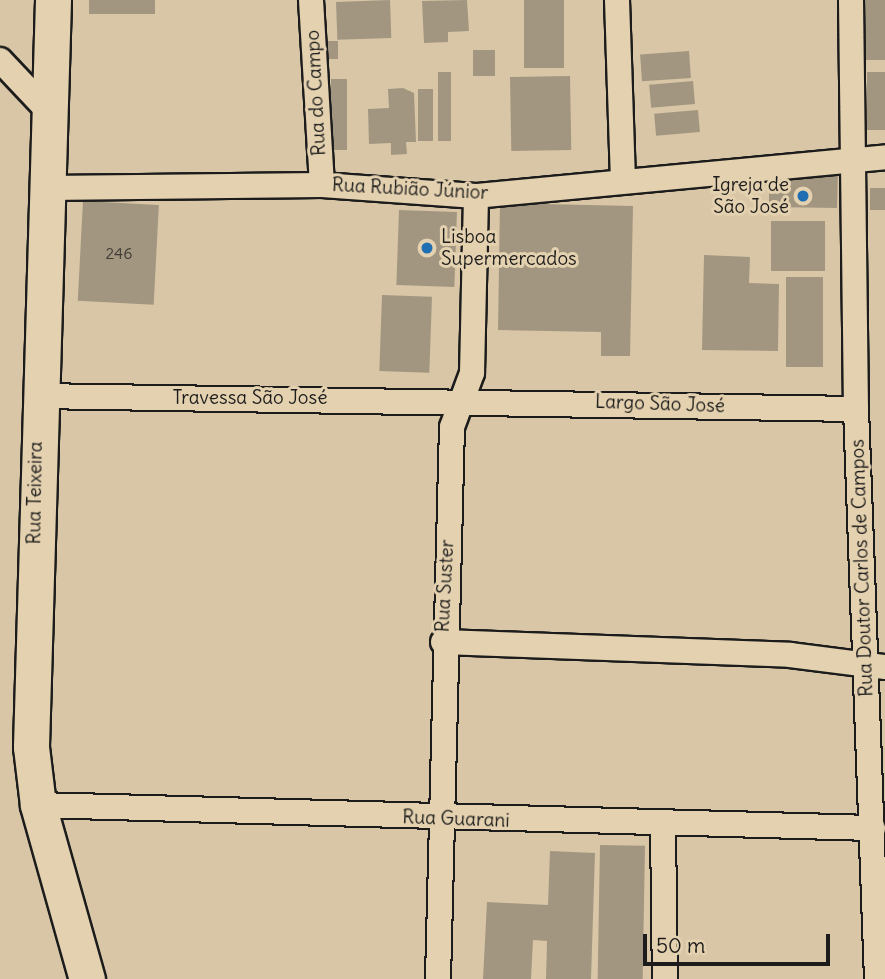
<!DOCTYPE html>
<meta charset="utf-8">
<style>
body{margin:0}
#map{position:relative;width:885px;height:979px;overflow:hidden;background:#d8c6a6;font-family:Delius,sans-serif}
div>[style]{position:absolute}
.building>*{inset:0;background:#a39680;transform-origin:0 0}
.roads{filter:drop-shadow(2px 0 #1c1c1c) drop-shadow(-2px 0 #1c1c1c) drop-shadow(0 2px #1c1c1c) drop-shadow(0 -2px #1c1c1c)}
.street>*{height:24px;margin:-12px;padding:0 12px;transform-origin:12px;border-radius:12px;background:#e4d1af}
.secondary>*{height:35px;margin:-17.5px;padding:0 17.5px;transform-origin:17.5px;border-radius:17.5px;background:#e4d1af}
.dots>*{width:19px;height:19px;translate:-50% -50%;box-sizing:border-box;border:4px solid #e4d1af;border-radius:50%}
span{translate:-50% -50%;white-space:nowrap;text-align:center;line-height:1.15;-webkit-text-stroke:6px #e4d1af;paint-order:stroke}
.number-label{font-size:16px;color:#3e3a35}
.number-label span{-webkit-text-stroke-width:0}
.street-label{font-size:19px;color:#1c1c1c}
.poi-label{font-size:19px;color:#1c1c1c}
.right{translate:-100% -50%;text-align:right}
.left{translate:0 -50%;text-align:left}
.scale{position:absolute;left:643px;top:934px;width:187px;height:32px;box-sizing:border-box;border:4px solid #1c1c1c;border-top:0;padding-left:9px;font-size:21px;line-height:24px;white-space:nowrap;color:#1c1c1c;-webkit-text-stroke:5px #e4d1af;paint-order:stroke}
</style>
<div id="map">
<div class="building">
<div style="left:89px;top:0;width:66px;height:14px"></div>
<div style="left:390px;top:0;width:38px;height:54px;rotate:88deg"></div>
<div style="clip-path:polygon(467px 0,469px 31px,448px 32px,448px 42px,424px 43px,422px 1px)"></div>
<div style="left:524px;top:0;width:40px;height:68px"></div>
<div style="left:865px;top:0;width:20px;height:60px"></div>
<div style="left:327px;top:41px;width:11px;height:18px"></div>
<div style="left:473px;top:50px;width:22px;height:26px"></div>
<div style="left:689px;top:51px;width:27px;height:49px;rotate:86deg"></div>
<div style="left:438px;top:72px;width:13px;height:69px"></div>
<div style="left:867px;top:72px;width:18px;height:58px"></div>
<div style="left:570px;top:76px;width:74px;height:60px;rotate:89deg"></div>
<div style="left:331px;top:79px;width:16px;height:71px"></div>
<div style="left:693px;top:81px;width:23px;height:44px;rotate:85deg"></div>
<div style="clip-path:polygon(403px 88px,414px 93px,416px 142px,406px 142px,407px 154px,391px 155px,391px 143px,369px 144px,368px 109px,389px 108px,388px 89px)"></div>
<div style="left:418px;top:89px;width:15px;height:52px"></div>
<div style="left:698px;top:110px;width:22px;height:44px;rotate:85deg"></div>
<div style="clip-path:polygon(791px 172px,838px 173px,837px 208px,769px 207px,769px 186px,790px 186px)"></div>
<div style="left:870px;top:188px;width:15px;height:22px"></div>
<div style="left:83px;top:201px;width:76px;height:100px;rotate:3deg"></div>
<div style="clip-path:polygon(500px 203px,633px 206px,630px 356px,601px 356px,601px 332px,498px 330px)"></div>
<div style="left:399px;top:210px;width:58px;height:75px;rotate:2deg"></div>
<div style="left:825px;top:221px;width:50px;height:54px;rotate:90deg"></div>
<div style="clip-path:polygon(704px 255px,750px 257px,749px 283px,779px 284px,778px 351px,702px 350px)"></div>
<div style="left:786px;top:277px;width:37px;height:90px"></div>
<div style="left:382px;top:295px;width:50px;height:76px;rotate:2deg"></div>
<div style="left:600px;top:845px;width:45px;height:134px;rotate:1deg"></div>
<div style="clip-path:polygon(550px 851px,595px 853px,591px 979px,546px 979px,547px 941px,533px 940px,531px 979px,483px 979px,487px 902px,548px 905px)"></div>
</div>
<div class="roads">
<div class="street">
<div style="left:311px;top:0;width:185px;rotate:86.6deg"></div>
<div style="left:617px;top:0;width:180px;rotate:88.1deg"></div>
<div style="left:851px;top:0;width:409px;rotate:89.3deg"></div>
<div style="left:856px;top:409px;width:570px;rotate:87.89deg"></div>
<div style="left:0;top:60px;width:74px;rotate:46.6deg"></div>
<div style="left:47px;top:188px;width:275px;rotate:-0.6deg"></div>
<div style="left:322px;top:185px;width:154px;rotate:4.1deg"></div>
<div style="left:476px;top:196px;width:411px;rotate:-5.4deg"></div>
<div style="left:37px;top:396px;width:819px;rotate:0.91deg"></div>
<div style="left:443px;top:642px;width:347px;rotate:2.1deg"></div>
<div style="left:790px;top:655px;width:96px;rotate:7.2deg"></div>
<div style="left:38px;top:805px;width:835px;rotate:1.58deg"></div>
<div style="left:663px;top:825px;width:154px;rotate:89.3deg"></div>
<div style="left:438px;top:979px;width:552px;rotate:-88.55deg"></div>
<div style="left:452px;top:427px;width:58px;rotate:-69.7deg"></div>
<div style="left:472px;top:373px;width:177px;rotate:-88.7deg"></div>
</div>
<div class="secondary">
<div style="left:53px;top:0;width:747px;rotate:91.69deg"></div>
<div style="left:31px;top:747px;width:58px;rotate:83.1deg"></div>
<div style="left:38px;top:805px;width:181px;rotate:74.3deg"></div>
</div>
</div>
<div class="dots">
<div style="left:803px;top:196px;background:#1f6fb2"></div>
<div style="left:427px;top:248px;background:#1f6fb2"></div>
</div>
<div class="number-label">
<span style="left:119px;top:253px">246</span>
</div>
<div class="street-label">
<span style="left:316px;top:93px;rotate:-93deg">Rua do Campo</span>
<span style="left:410px;top:189px;rotate:3deg">Rua Rubião Júnior</span>
<span style="left:250px;top:398px">Travessa São José</span>
<span style="left:660px;top:404px;rotate:2deg">Largo São José</span>
<span style="left:35px;top:493px;rotate:-89deg">Rua Teixeira</span>
<span style="left:862px;top:568px;rotate:-92deg">Rua Doutor Carlos de Campos</span>
<span style="left:445px;top:586px;rotate:-87deg">Rua Suster</span>
<span style="left:456px;top:819px;rotate:2deg">Rua Guarani</span>
</div>
<div class="poi-label">
<span class="right" style="left:789px;top:196px">Igreja de<br>São José</span>
<span class="left" style="left:441px;top:248px">Lisboa<br>Supermercados</span>
</div>
<div class="scale">50 m</div>
</div>
